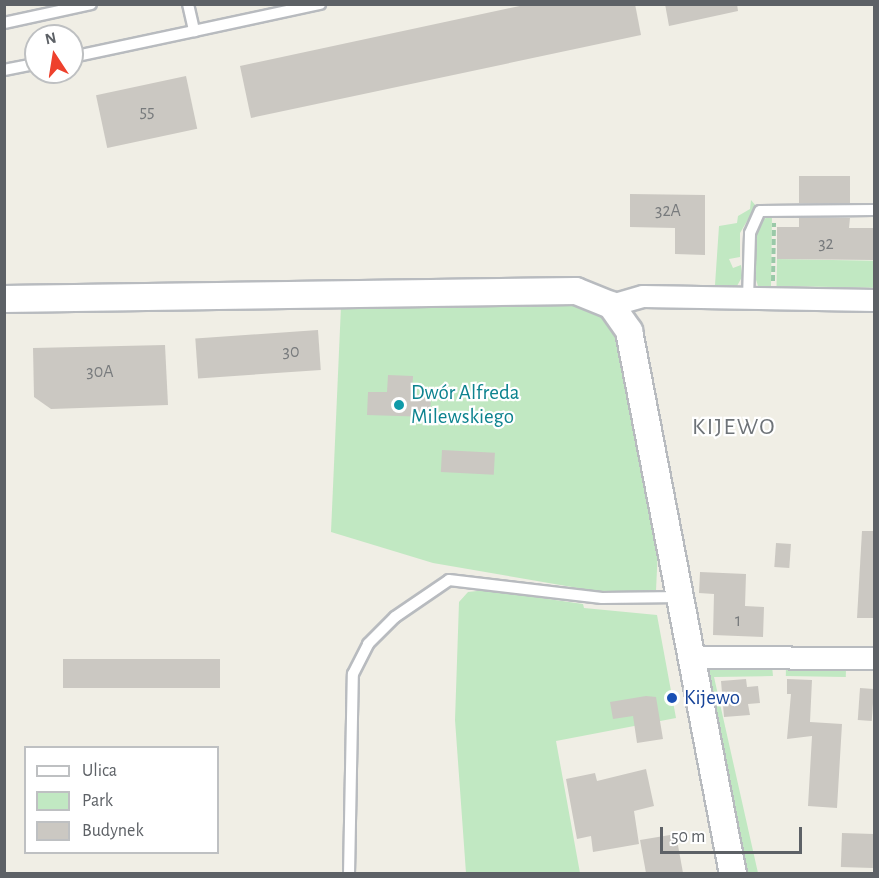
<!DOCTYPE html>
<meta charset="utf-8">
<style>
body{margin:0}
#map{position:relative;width:879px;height:878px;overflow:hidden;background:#f0eee5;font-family:"Alegreya Sans",sans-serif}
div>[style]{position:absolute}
.green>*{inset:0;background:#c1e8c2;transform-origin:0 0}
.building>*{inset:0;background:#cbc8c2;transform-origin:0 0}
.path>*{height:4px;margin-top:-2px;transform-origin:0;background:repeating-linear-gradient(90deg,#9ac9a8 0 6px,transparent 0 9px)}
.roads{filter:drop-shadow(2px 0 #b8bbbf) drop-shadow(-2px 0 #b8bbbf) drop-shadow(0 2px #b8bbbf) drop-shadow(0 -2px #b8bbbf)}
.service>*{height:10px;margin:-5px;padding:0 5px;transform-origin:5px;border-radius:5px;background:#fff}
.minor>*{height:21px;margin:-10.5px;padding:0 10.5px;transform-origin:10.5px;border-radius:10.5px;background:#fff}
.tertiary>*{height:26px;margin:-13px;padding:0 13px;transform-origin:13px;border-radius:13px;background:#fff}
.dots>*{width:16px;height:16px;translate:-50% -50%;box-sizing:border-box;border:3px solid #fff;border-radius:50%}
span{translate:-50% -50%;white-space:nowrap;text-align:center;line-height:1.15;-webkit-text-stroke:4.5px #fff;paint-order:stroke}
.number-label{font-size:18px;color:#787b7d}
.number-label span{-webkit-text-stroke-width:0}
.culture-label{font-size:21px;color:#0d838f}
.left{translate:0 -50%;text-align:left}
.transit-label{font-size:21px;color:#164399}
.quarter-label{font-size:24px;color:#6e7378;letter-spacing:1.5px}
.frame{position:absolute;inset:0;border:6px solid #5d6166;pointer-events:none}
.legend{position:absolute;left:24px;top:746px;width:195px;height:108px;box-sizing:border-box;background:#fff;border:2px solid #bec0c2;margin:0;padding:8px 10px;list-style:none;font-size:18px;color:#5d6166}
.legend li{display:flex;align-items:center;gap:12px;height:30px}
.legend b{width:30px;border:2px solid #bec0c2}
.north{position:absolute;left:24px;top:24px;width:60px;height:60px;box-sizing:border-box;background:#fff;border:2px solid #bec0c2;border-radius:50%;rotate:348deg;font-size:16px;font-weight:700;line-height:24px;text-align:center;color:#5d6166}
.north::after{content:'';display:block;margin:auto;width:21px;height:27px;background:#ee412d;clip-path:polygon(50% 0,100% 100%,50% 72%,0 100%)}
.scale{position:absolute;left:660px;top:827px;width:142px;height:27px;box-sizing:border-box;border:3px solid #5d6166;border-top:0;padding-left:8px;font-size:18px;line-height:21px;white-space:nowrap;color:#5d6166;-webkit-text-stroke:4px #fff;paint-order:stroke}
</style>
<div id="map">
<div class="green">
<div style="clip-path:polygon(751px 200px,756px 206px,740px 233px,740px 257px,729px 259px,733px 268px,741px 265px,742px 277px,737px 286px,715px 285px,719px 226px,737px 223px,738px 216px,750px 209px)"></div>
<div style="clip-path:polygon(772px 215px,771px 286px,758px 286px,754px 273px,757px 230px,762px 220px)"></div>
<div style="left:777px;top:259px;width:97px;height:27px;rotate:1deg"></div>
<div style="clip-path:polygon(570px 300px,595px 310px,616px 332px,658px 547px,656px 591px,601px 592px,433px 563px,331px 532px,341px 306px)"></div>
<div style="clip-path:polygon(486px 590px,583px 604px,584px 608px,657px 615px,676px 718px,556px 741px,580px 873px,466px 873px,455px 720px,459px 602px,468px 592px)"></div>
<div style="clip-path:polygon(772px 666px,773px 676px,714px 677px,758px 873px,743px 873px,705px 677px,712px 667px)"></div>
<div style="left:786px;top:666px;width:60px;height:10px;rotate:1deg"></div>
</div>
<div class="building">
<div style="clip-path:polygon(529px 4px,635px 4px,641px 35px,251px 118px,240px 66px)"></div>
<div style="clip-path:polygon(665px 4px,737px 4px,738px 11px,669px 26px)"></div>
<div style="left:186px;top:76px;width:54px;height:92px;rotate:78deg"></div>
<div style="left:799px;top:176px;width:51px;height:27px"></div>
<div style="clip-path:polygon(630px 194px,705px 195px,705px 255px,675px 254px,675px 228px,630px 227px)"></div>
<div style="clip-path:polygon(799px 218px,850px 218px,849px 228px,874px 228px,874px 260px,777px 259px,777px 227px,799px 227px)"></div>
<div style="left:318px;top:330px;width:40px;height:123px;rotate:86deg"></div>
<div style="clip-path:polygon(165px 345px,168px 405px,51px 409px,34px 397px,33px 348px)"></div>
<div style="clip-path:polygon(388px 375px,413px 376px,412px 395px,431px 395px,430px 417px,367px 415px,368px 392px,387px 392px)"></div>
<div style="left:442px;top:450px;width:53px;height:22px;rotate:3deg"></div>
<div style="clip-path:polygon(862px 531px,874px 531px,874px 618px,857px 618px)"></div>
<div style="left:776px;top:543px;width:15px;height:24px;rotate:4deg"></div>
<div style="clip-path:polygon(700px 572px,746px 574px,745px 606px,764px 607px,763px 637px,713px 635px,714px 594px,699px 593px)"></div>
<div style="left:63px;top:659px;width:157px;height:29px"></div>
<div style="clip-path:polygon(746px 679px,747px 687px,758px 686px,760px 703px,748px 704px,750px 715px,724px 717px,721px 681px)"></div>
<div style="clip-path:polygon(787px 679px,812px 680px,810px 722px,842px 724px,837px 808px,808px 806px,812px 736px,787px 739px,791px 694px,787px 694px)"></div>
<div style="left:860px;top:688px;width:14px;height:32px;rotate:4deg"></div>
<div style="clip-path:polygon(646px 696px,656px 697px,663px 739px,637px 743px,633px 716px,613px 719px,610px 702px)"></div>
<div style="clip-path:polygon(646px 769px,654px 806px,634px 811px,639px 844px,593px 852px,591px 836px,577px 839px,566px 779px,595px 773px,597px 781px)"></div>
<div style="left:842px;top:833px;width:32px;height:34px;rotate:2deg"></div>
<div style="clip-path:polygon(676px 834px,683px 873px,646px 873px,640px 840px)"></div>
</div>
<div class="path">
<div style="left:773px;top:281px;width:58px;rotate:-89deg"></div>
</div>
<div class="roads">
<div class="service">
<div style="left:188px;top:4px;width:28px;rotate:77deg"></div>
<div style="left:194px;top:31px;width:129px;rotate:-12.1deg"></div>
<div style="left:4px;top:23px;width:89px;rotate:-12.3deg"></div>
<div style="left:72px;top:57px;width:125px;rotate:-12deg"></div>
<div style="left:4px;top:70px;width:33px;rotate:-11deg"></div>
<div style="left:748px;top:298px;width:65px;rotate:-88.2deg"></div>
<div style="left:750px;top:233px;width:24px;rotate:-66deg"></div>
<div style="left:760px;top:211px;width:114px;rotate:-0.5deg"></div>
<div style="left:349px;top:874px;width:200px;rotate:-88.9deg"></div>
<div style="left:353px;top:674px;width:34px;rotate:-63deg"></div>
<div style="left:368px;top:644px;width:38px;rotate:-45deg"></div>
<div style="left:395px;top:617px;width:65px;rotate:-34.4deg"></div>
<div style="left:449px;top:580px;width:154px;rotate:6.7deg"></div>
<div style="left:602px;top:598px;width:79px;rotate:-0.7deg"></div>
</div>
<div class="minor">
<div style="left:611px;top:305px;width:33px;rotate:-16deg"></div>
<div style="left:643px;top:296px;width:231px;rotate:1deg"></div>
<div style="left:693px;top:657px;width:181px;rotate:0.3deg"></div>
</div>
<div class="tertiary">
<div style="left:4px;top:299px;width:572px;rotate:-0.8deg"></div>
<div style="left:576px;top:291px;width:38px;rotate:22deg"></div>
<div style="left:611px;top:305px;width:32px;rotate:55deg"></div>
<div style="left:629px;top:331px;width:553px;rotate:79.16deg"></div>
</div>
</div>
<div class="dots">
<div style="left:399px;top:405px;background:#0f9aa8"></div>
<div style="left:672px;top:698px;background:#1a4fb4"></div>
</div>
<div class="number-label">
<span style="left:147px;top:112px">55</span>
<span style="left:668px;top:211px">32A</span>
<span style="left:826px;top:244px">32</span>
<span style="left:291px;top:352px">30</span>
<span style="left:100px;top:372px">30A</span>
<span style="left:738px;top:621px">1</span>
</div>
<div class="culture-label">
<span class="left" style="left:411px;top:405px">Dwór Alfreda<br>Milewskiego</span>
</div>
<div class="transit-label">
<span class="left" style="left:684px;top:698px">Kijewo</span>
</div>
<div class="quarter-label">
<span style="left:734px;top:428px">KIJEWO</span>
</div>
<div class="frame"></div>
<ul class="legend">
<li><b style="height:8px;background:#fff"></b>Ulica</li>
<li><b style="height:16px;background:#c1e8c2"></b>Park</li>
<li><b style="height:16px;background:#cbc8c2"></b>Budynek</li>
</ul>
<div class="north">N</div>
<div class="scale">50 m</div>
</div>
